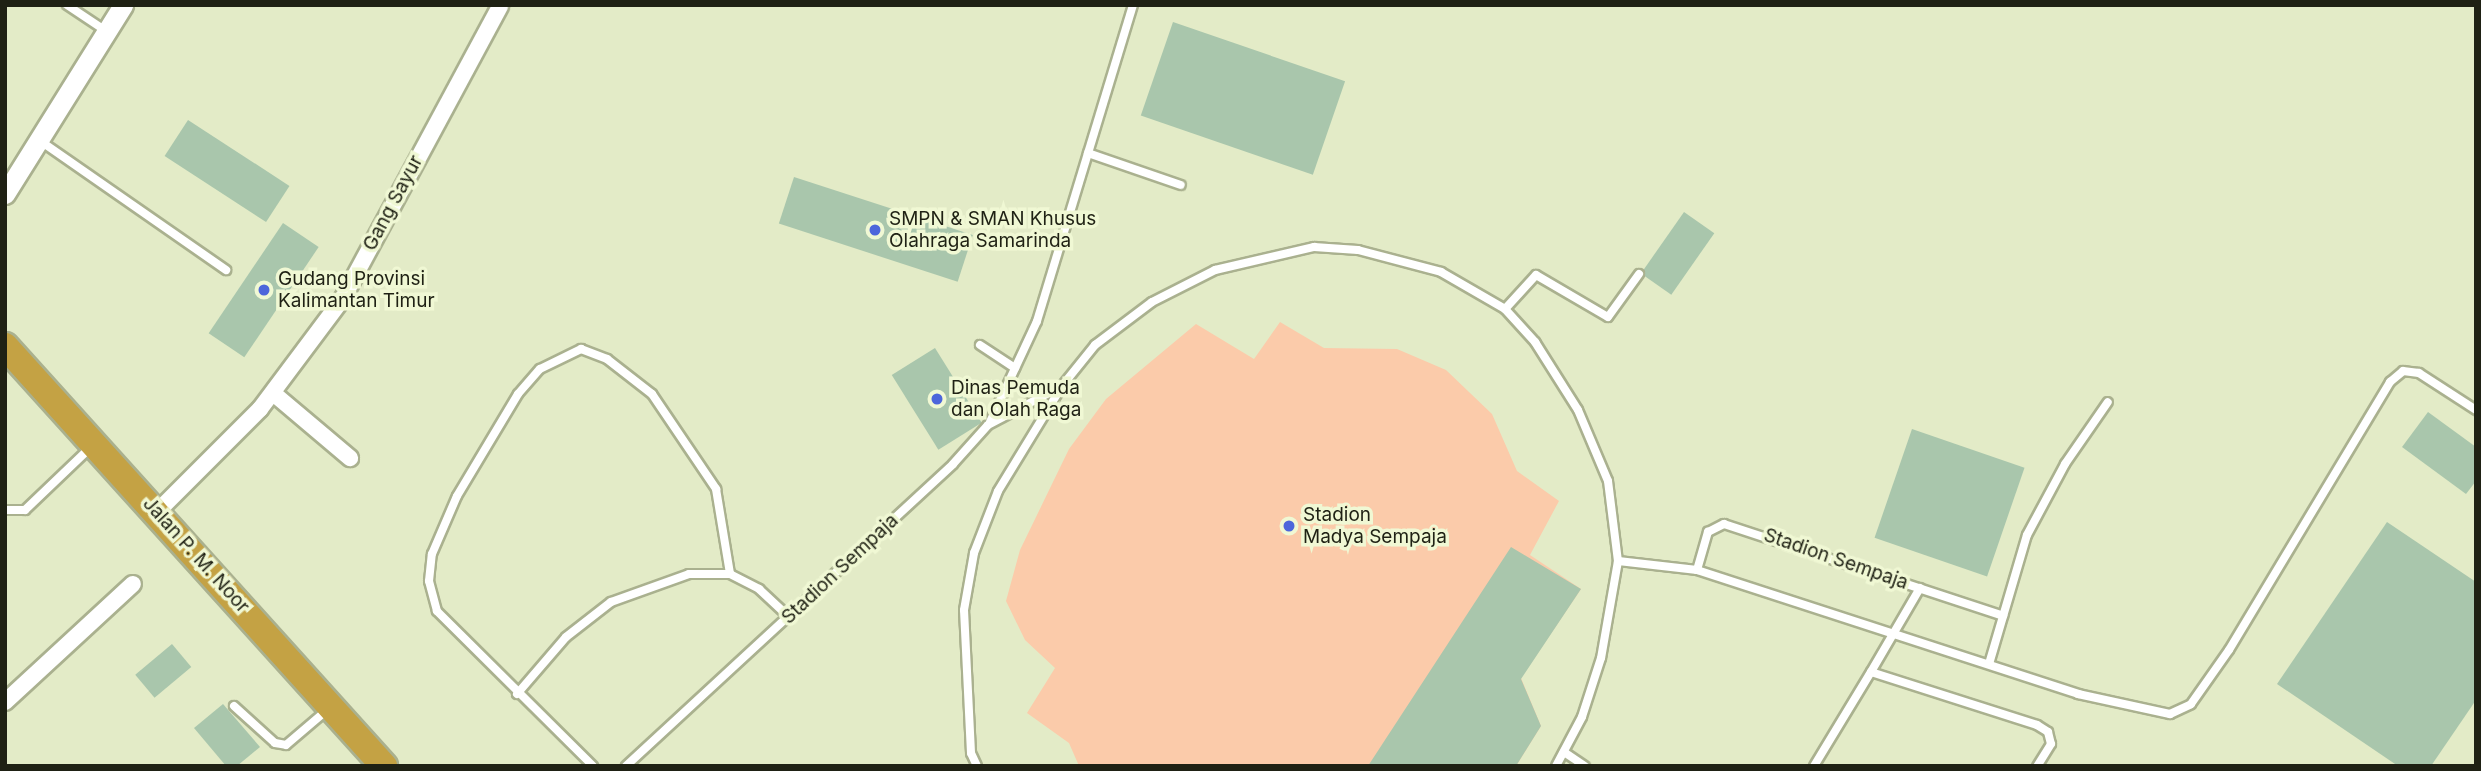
<!DOCTYPE html>
<style>
body{margin:0}
#map{position:relative;width:2481px;height:771px;overflow:hidden;background:#e3ebc7;font-family:Inter,sans-serif}
div>[style]{position:absolute}
.green>*{inset:0;background:#fbcbaa}
.building>*{inset:0;background:#a9c6ac;transform-origin:0 0}
.roads{filter:drop-shadow(2px 0 #aab18f) drop-shadow(-2px 0 #aab18f) drop-shadow(0 2px #aab18f) drop-shadow(0 -2px #aab18f)}
.service>*{height:8px;margin:-4px;padding:0 4px;transform-origin:4px;border-radius:4px;background:#fff}
.minor>*{height:16px;margin:-8px;padding:0 8px;transform-origin:8px;border-radius:8px;background:#fff}
.tertiary>*{height:19px;margin:-9.5px;padding:0 9.5px;transform-origin:9.5px;border-radius:9.5px;background:#fff}
.trunk>*{height:26px;margin:-13px;padding:0 13px;transform-origin:13px;border-radius:13px;background:#c4a244}
.dots>*{width:19px;height:19px;translate:-50% -50%;box-sizing:border-box;border:4px solid #f0f8d4;border-radius:50%}
span{translate:-50% -50%;white-space:nowrap;text-align:center;line-height:1.15;-webkit-text-stroke:7px #f0f8d4;paint-order:stroke}
.street-label{font-size:19px;color:#1f2114}
.poi-label{font-size:19px;color:#1f2114}
.left{translate:0 -50%;text-align:left}
.frame{position:absolute;inset:0;border:7px solid #1f2114;pointer-events:none}
</style>
<div id="map">
<div class="green">
<div style="clip-path:polygon(1280px 322px,1324px 348px,1397px 349px,1446px 370px,1492px 414px,1517px 471px,1559px 501px,1530px 555px,1581px 589px,1521px 678px,1541px 726px,1516px 766px,1079px 766px,1069px 743px,1027px 713px,1055px 668px,1025px 640px,1006px 601px,1020px 550px,1069px 449px,1106px 399px,1196px 324px,1254px 359px)"></div>
</div>
<div class="building">
<div style="left:1173px;top:22px;width:182px;height:99px;rotate:19deg"></div>
<div style="left:188px;top:120px;width:121px;height:43px;rotate:33deg"></div>
<div style="left:794px;top:177px;width:188px;height:49px;rotate:18deg"></div>
<div style="left:1684px;top:212px;width:37px;height:75px;rotate:35deg"></div>
<div style="left:283px;top:223px;width:43px;height:133px;rotate:34deg"></div>
<div style="left:935px;top:348px;width:88px;height:51px;rotate:58deg"></div>
<div style="clip-path:polygon(2428px 412px,2476px 447px,2476px 481px,2466px 494px,2402px 447px)"></div>
<div style="left:1912px;top:429px;width:119px;height:115px;rotate:19deg"></div>
<div style="clip-path:polygon(2387px 522px,2476px 582px,2476px 700px,2431px 766px,2398px 766px,2277px 684px)"></div>
<div style="clip-path:polygon(1511px 547px,1581px 589px,1521px 679px,1541px 726px,1516px 766px,1368px 766px)"></div>
<div style="left:172px;top:644px;width:30px;height:48px;rotate:50deg"></div>
<div style="clip-path:polygon(223px 704px,260px 747px,237px 766px,226px 766px,194px 728px)"></div>
</div>
<div class="roads">
<div class="service">
<div style="left:67px;top:5px;width:47px;rotate:33.7deg"></div>
<div style="left:39px;top:140px;width:228px;rotate:34.8deg"></div>
<div style="left:1088px;top:153px;width:98px;rotate:19deg"></div>
<div style="left:1505px;top:309px;width:46px;rotate:-47.6deg"></div>
<div style="left:1536px;top:275px;width:83px;rotate:30.3deg"></div>
<div style="left:1608px;top:317px;width:53px;rotate:-54.2deg"></div>
<div style="left:980px;top:345px;width:42px;rotate:33.3deg"></div>
<div style="left:990px;top:422px;width:111px;rotate:-65deg"></div>
<div style="left:1037px;top:321px;width:330px;rotate:-73.1deg"></div>
<div style="left:5px;top:510px;width:20px"></div>
<div style="left:25px;top:510px;width:93px;rotate:-43.7deg"></div>
<div style="left:1618px;top:561px;width:80px;rotate:6.5deg"></div>
<div style="left:1697px;top:570px;width:401px;rotate:18deg"></div>
<div style="left:2078px;top:694px;width:94px;rotate:12.3deg"></div>
<div style="left:2170px;top:714px;width:23px;rotate:-25deg"></div>
<div style="left:2191px;top:704px;width:66px;rotate:-54.9deg"></div>
<div style="left:2229px;top:650px;width:313px;rotate:-59deg"></div>
<div style="left:2390px;top:382px;width:17px;rotate:-40deg"></div>
<div style="left:2403px;top:371px;width:16px;rotate:7deg"></div>
<div style="left:2419px;top:373px;width:68px;rotate:33deg"></div>
<div style="left:1697px;top:570px;width:40px;rotate:-74deg"></div>
<div style="left:1708px;top:532px;width:18px;rotate:-27deg"></div>
<div style="left:1724px;top:524px;width:294px;rotate:18.2deg"></div>
<div style="left:1920px;top:588px;width:97px;rotate:120.3deg"></div>
<div style="left:1871px;top:672px;width:174px;rotate:17.7deg"></div>
<div style="left:2037px;top:725px;width:13px;rotate:32deg"></div>
<div style="left:2048px;top:732px;width:12px;rotate:76deg"></div>
<div style="left:2051px;top:744px;width:26px;rotate:122deg"></div>
<div style="left:1989px;top:664px;width:134px;rotate:-73.6deg"></div>
<div style="left:2027px;top:535px;width:81px;rotate:-61.8deg"></div>
<div style="left:2065px;top:464px;width:75px;rotate:-55.3deg"></div>
<div style="left:517px;top:694px;width:75px;rotate:-49.3deg"></div>
<div style="left:566px;top:637px;width:57px;rotate:-37.9deg"></div>
<div style="left:611px;top:602px;width:83px;rotate:-19.7deg"></div>
<div style="left:689px;top:574px;width:41px"></div>
<div style="left:730px;top:574px;width:33px;rotate:27deg"></div>
<div style="left:759px;top:589px;width:40px;rotate:43deg"></div>
<div style="left:234px;top:706px;width:55px;rotate:42.1deg"></div>
<div style="left:275px;top:743px;width:11px;rotate:10deg"></div>
<div style="left:286px;top:745px;width:54px;rotate:-40.5deg"></div>
<div style="left:1564px;top:752px;width:25px;rotate:34deg"></div>
<div style="left:593px;top:766px;width:220px;rotate:-135.2deg"></div>
<div style="left:437px;top:611px;width:31px;rotate:-105deg"></div>
<div style="left:429px;top:581px;width:27px;rotate:-84deg"></div>
<div style="left:432px;top:554px;width:63px;rotate:-66.7deg"></div>
<div style="left:457px;top:496px;width:119px;rotate:-59.1deg"></div>
<div style="left:518px;top:394px;width:33px;rotate:-49deg"></div>
<div style="left:540px;top:369px;width:46px;rotate:-26deg"></div>
<div style="left:581px;top:349px;width:28px;rotate:21deg"></div>
<div style="left:607px;top:359px;width:57px;rotate:37.9deg"></div>
<div style="left:652px;top:394px;width:115px;rotate:56deg"></div>
<div style="left:716px;top:489px;width:86px;rotate:80.6deg"></div>
<div style="left:626px;top:766px;width:445px;rotate:-42.7deg"></div>
<div style="left:953px;top:464px;width:52px;rotate:-48.1deg"></div>
<div style="left:988px;top:425px;width:81px;rotate:-27.8deg"></div>
<div style="left:977px;top:766px;width:14px;rotate:-115deg"></div>
<div style="left:971px;top:753px;width:143px;rotate:-92.8deg"></div>
<div style="left:964px;top:610px;width:58px;rotate:-80deg"></div>
<div style="left:974px;top:553px;width:66px;rotate:-68.8deg"></div>
<div style="left:998px;top:491px;width:123px;rotate:-58.6deg"></div>
<div style="left:1062px;top:386px;width:53px;rotate:-51.2deg"></div>
<div style="left:1095px;top:345px;width:71px;rotate:-37deg"></div>
<div style="left:1152px;top:302px;width:71px;rotate:-26.9deg"></div>
<div style="left:1215px;top:270px;width:102px;rotate:-13.1deg"></div>
<div style="left:1314px;top:247px;width:44px;rotate:3.9deg"></div>
<div style="left:1358px;top:250px;width:86px;rotate:14.8deg"></div>
<div style="left:1441px;top:272px;width:74px;rotate:30deg"></div>
<div style="left:1505px;top:309px;width:45px;rotate:47.7deg"></div>
<div style="left:1535px;top:342px;width:80px;rotate:57.7deg"></div>
<div style="left:1578px;top:410px;width:77px;rotate:67.1deg"></div>
<div style="left:1608px;top:481px;width:81px;rotate:82.9deg"></div>
<div style="left:1618px;top:561px;width:98px;rotate:99.9deg"></div>
<div style="left:1601px;top:658px;width:62px;rotate:107.9deg"></div>
<div style="left:1582px;top:717px;width:55px;rotate:118deg"></div>
<div style="left:1814px;top:766px;width:110px;rotate:-58.8deg"></div>
</div>
<div class="minor">
<div style="left:273px;top:393px;width:101px;rotate:40.2deg"></div>
<div style="left:157px;top:512px;width:146px;rotate:-45deg"></div>
<div style="left:260px;top:409px;width:139px;rotate:-53.2deg"></div>
<div style="left:343px;top:298px;width:331px;rotate:-61.7deg"></div>
<div style="left:5px;top:702px;width:174px;rotate:-42.7deg"></div>
</div>
<div class="tertiary">
<div style="left:5px;top:194px;width:223px;rotate:-58deg"></div>
</div>
<div class="trunk">
<div style="left:5px;top:346px;width:566px;rotate:47.94deg"></div>
</div>
</div>
<div class="dots">
<div style="left:875px;top:230px;background:#4d66db"></div>
<div style="left:264px;top:290px;background:#4d66db"></div>
<div style="left:937px;top:399px;background:#4d66db"></div>
<div style="left:1289px;top:526px;background:#4d66db"></div>
</div>
<div class="street-label">
<span style="left:393px;top:203px;rotate:-62deg">Gang Sayur</span>
<span style="left:196px;top:555px;rotate:48deg">Jalan P. M. Noor</span>
<span style="left:1836px;top:559px;rotate:19deg">Stadion Sempaja</span>
<span style="left:840px;top:569px;rotate:-43deg">Stadion Sempaja</span>
</div>
<div class="poi-label">
<span class="left" style="left:889px;top:230px">SMPN &amp; SMAN Khusus<br>Olahraga Samarinda</span>
<span class="left" style="left:278px;top:290px">Gudang Provinsi<br>Kalimantan Timur</span>
<span class="left" style="left:951px;top:399px">Dinas Pemuda<br>dan Olah Raga</span>
<span class="left" style="left:1303px;top:526px">Stadion<br>Madya Sempaja</span>
</div>
<div class="frame"></div>
</div>
